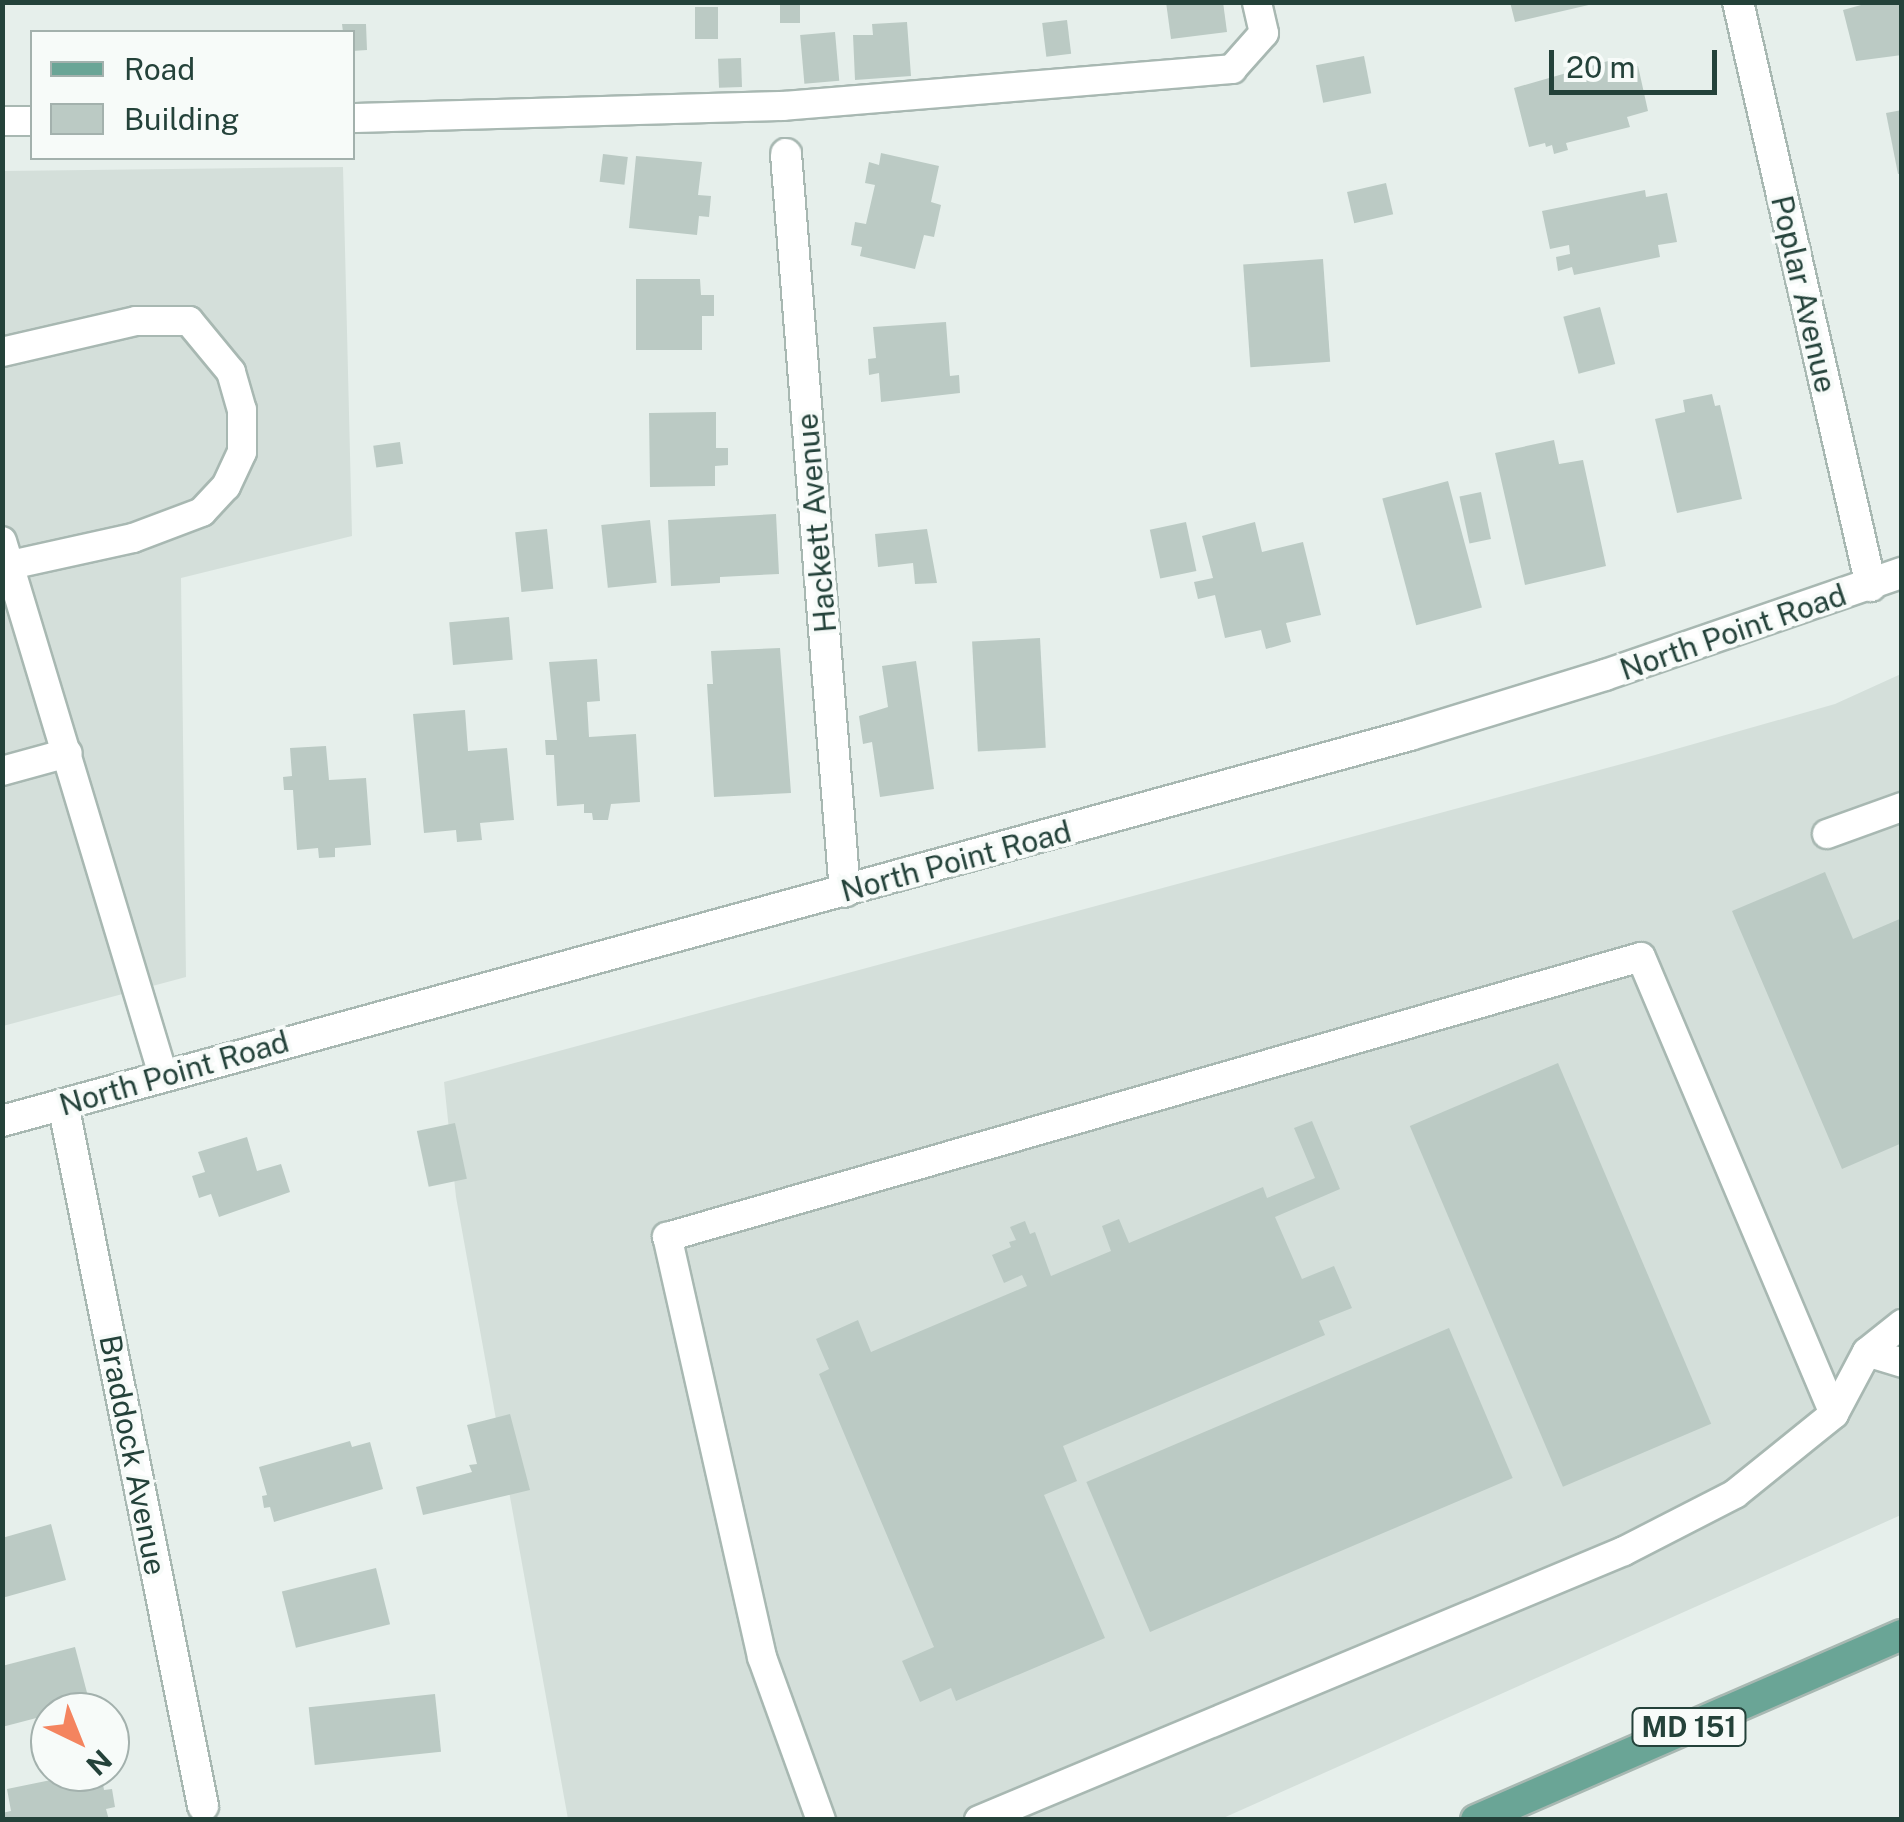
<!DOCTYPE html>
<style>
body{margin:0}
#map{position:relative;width:1904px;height:1822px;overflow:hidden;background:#e6efeb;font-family:"Public Sans",sans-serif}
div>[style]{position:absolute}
.built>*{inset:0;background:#d4dfda}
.building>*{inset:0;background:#bbcac4;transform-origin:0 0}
.roads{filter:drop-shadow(2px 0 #a8b8b2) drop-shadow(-2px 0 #a8b8b2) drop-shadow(0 2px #a8b8b2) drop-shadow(0 -2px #a8b8b2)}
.lane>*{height:28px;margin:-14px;padding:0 14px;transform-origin:14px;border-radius:14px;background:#fff}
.street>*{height:30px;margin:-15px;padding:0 15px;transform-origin:15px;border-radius:15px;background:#fff}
.secondary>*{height:30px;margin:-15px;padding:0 15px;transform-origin:15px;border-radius:15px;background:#fff}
.primary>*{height:30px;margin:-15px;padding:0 15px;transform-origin:15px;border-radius:15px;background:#6aa596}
span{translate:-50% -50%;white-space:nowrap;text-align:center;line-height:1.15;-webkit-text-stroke:8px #f7fbf9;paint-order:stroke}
.shield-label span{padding:2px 8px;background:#f7fbf9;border:2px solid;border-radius:8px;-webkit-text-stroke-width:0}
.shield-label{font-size:28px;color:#24423a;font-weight:700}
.street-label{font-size:30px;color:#24423a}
.frame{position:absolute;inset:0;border:5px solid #24423a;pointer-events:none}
.legend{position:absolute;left:30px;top:30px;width:325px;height:130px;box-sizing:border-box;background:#f7fbf9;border:2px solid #a3b1ad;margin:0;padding:12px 18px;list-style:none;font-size:30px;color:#24423a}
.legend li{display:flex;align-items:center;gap:20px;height:50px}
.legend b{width:50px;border:2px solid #a3b1ad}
.north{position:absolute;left:30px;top:1692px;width:100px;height:100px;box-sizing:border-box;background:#f7fbf9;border:2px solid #a3b1ad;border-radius:50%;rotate:137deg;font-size:28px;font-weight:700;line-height:40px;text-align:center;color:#24423a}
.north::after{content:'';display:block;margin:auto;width:35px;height:45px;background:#f4845f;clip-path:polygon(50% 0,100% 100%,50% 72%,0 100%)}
.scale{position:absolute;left:1549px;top:50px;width:168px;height:45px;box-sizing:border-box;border:5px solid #24423a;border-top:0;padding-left:12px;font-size:30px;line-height:35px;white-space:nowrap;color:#24423a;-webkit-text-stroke:8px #f7fbf9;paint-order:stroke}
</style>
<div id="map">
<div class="built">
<div style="clip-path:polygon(343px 167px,352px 536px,181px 578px,186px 977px,3px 1026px,3px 171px)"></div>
<div style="clip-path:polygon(1901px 674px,1901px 1515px,1221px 1819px,568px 1819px,456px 1197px,444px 1082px,1655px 755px,1835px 704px)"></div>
</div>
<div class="building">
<div style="left:780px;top:2px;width:20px;height:21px"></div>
<div style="clip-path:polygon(1166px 2px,1223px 2px,1227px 32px,1171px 39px)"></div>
<div style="clip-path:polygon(1510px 2px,1593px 2px,1593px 4px,1515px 22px)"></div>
<div style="clip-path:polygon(1872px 2px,1902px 2px,1902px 55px,1856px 61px,1843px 10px)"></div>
<div style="left:718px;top:7px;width:32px;height:23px;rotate:90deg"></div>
<div style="left:1067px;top:20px;width:34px;height:25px;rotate:83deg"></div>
<div style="clip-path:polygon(907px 22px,911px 76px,855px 80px,853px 35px,873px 35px,872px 24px)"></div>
<div style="clip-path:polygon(342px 24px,366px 24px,367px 50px,352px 51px,352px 32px,343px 32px)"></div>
<div style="left:835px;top:32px;width:49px;height:35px;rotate:85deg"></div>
<div style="left:1364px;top:56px;width:38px;height:49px;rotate:79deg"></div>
<div style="left:741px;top:58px;width:29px;height:23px;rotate:88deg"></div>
<div style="clip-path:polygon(1615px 59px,1618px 71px,1638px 66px,1648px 111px,1627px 117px,1630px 127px,1566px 143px,1568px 150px,1554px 154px,1552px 145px,1546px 147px,1545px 143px,1529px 147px,1514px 88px)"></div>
<div style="clip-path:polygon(1902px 110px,1902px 173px,1898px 174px,1886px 113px)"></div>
<div style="clip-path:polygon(881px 153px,939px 166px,931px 202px,941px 205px,934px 237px,924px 235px,915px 269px,860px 256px,862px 247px,851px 245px,855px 222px,866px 224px,875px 185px,865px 183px,869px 162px,879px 165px)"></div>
<div style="left:603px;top:154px;width:25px;height:28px;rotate:7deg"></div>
<div style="clip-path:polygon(636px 156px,702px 162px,698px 195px,711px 196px,709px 217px,699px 216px,697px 235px,629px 228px)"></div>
<div style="left:1386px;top:183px;width:32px;height:40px;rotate:77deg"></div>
<div style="clip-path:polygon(1645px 190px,1646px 197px,1667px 193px,1677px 242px,1658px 245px,1660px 257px,1574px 275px,1572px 267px,1558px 271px,1556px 257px,1570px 254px,1569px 245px,1550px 249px,1542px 211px)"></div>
<div style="left:1323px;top:259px;width:103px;height:80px;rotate:86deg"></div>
<div style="clip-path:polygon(636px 279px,700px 279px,701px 295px,714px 295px,714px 316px,702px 316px,702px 350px,636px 350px)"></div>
<div style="left:1600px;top:307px;width:59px;height:38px;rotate:75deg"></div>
<div style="clip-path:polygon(946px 322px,950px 376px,959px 375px,960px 393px,881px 402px,879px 373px,869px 375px,868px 359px,876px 358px,873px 327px)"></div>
<div style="clip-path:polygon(1712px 394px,1715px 406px,1720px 405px,1742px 499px,1677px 513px,1655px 419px,1685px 412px,1683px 400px)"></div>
<div style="clip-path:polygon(716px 412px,716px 448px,728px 448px,728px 465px,715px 466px,715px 486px,650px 487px,649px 413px)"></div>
<div style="clip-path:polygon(1554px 440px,1559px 464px,1583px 460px,1606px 566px,1525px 585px,1495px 453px)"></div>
<div style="left:400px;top:442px;width:22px;height:27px;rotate:82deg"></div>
<div style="left:1448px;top:481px;width:131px;height:68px;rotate:75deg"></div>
<div style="left:1481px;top:492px;width:48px;height:22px;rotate:78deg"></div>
<div style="clip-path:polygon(776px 514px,779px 574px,720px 577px,720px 583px,671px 586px,668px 520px)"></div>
<div style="left:650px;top:520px;width:63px;height:49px;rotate:84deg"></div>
<div style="left:1186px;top:522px;width:50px;height:37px;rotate:78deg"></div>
<div style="clip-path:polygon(1255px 522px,1262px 552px,1303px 542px,1321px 615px,1286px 623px,1291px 642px,1266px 649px,1261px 630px,1225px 638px,1215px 595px,1198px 599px,1194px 582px,1213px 578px,1202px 536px)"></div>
<div style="left:547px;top:529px;width:60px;height:32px;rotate:84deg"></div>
<div style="clip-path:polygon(927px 529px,937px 583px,915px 584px,913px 563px,878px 567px,875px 534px)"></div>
<div style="left:509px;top:617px;width:43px;height:60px;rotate:85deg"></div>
<div style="left:1040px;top:638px;width:110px;height:68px;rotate:87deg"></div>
<div style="clip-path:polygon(780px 648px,791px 793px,714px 797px,707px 684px,713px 684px,711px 651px)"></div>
<div style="clip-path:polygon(597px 659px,600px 701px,587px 702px,589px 737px,636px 734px,640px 802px,611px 804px,608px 820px,593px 820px,592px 813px,584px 813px,584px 804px,557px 806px,554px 755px,546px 755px,545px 740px,557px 740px,549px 662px)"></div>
<div style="clip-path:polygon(916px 661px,934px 789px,880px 797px,872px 742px,863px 744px,859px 716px,888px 707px,882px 666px)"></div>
<div style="clip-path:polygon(465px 710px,468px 751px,507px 748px,514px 820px,480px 823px,482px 840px,457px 842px,456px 830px,424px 833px,413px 714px)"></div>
<div style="clip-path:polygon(326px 746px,329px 780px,366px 778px,371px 845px,335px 848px,335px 857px,319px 858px,318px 848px,297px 850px,293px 790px,284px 790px,283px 777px,292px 776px,290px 748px)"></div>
<div style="clip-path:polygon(1825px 872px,1853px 939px,1902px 918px,1902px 1143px,1842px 1169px,1732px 911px)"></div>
<div style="left:1558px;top:1063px;width:392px;height:161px;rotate:67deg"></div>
<div style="clip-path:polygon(1312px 1121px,1340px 1189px,1275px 1217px,1302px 1279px,1334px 1266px,1352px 1308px,1319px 1321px,1325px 1335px,1063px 1446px,1077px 1481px,1044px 1495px,1105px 1638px,956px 1701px,951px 1688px,920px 1702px,902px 1661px,934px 1647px,819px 1374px,829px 1369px,816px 1339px,858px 1320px,871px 1352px,1027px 1286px,1022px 1275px,1004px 1283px,992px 1255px,1011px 1247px,1009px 1242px,1016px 1240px,1010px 1227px,1025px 1221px,1030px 1234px,1035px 1232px,1051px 1276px,1111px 1251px,1102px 1226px,1119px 1219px,1129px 1243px,1263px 1187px,1267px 1198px,1315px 1178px,1294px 1128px)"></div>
<div style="left:455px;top:1123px;width:57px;height:39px;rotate:78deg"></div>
<div style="clip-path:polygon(247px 1137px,257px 1171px,281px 1164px,290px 1192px,219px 1217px,211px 1194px,199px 1198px,192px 1176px,205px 1172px,198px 1152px)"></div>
<div style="left:1449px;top:1328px;width:163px;height:394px;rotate:67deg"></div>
<div style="clip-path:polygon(510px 1414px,530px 1490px,423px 1515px,416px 1487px,472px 1472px,469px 1465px,477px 1464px,467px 1425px)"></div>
<div style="clip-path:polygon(350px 1441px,352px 1447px,370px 1442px,383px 1489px,274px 1522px,270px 1507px,264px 1508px,262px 1496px,267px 1495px,259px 1467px)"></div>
<div style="clip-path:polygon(51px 1524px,66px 1580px,2px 1598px,2px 1538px)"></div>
<div style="left:376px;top:1568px;width:58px;height:97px;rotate:76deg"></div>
<div style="clip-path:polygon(75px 1647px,90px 1704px,2px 1727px,2px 1666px)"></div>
<div style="left:435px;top:1694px;width:58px;height:127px;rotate:84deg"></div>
<div style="clip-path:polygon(90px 1772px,101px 1772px,104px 1790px,112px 1789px,115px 1807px,106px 1809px,109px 1820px,2px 1820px,2px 1813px,11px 1811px,7px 1789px)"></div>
</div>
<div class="roads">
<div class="lane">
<div style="left:352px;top:118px;width:431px;rotate:-1.6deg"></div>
<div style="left:783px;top:106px;width:451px;rotate:-4.7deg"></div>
<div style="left:1232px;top:69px;width:48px;rotate:-48.4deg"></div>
<div style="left:1264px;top:33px;width:32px;rotate:-103deg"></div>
<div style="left:2px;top:121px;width:30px"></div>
<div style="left:2px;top:352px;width:138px;rotate:-13deg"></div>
<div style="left:136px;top:321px;width:53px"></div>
<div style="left:189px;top:321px;width:66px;rotate:50.5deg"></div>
<div style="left:231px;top:372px;width:40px;rotate:74deg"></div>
<div style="left:242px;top:410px;width:42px;rotate:90deg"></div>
<div style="left:242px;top:452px;width:38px;rotate:115deg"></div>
<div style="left:226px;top:486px;width:35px;rotate:133deg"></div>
<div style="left:202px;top:512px;width:74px;rotate:159.4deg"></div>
<div style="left:133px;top:538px;width:126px;rotate:167.6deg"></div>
<div style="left:2px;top:541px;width:558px;rotate:73.22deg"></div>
<div style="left:2px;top:771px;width:68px;rotate:-15.3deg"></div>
<div style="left:1827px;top:834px;width:80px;rotate:-19.8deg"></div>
<div style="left:1867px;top:1352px;width:37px;rotate:17deg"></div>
<div style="left:1834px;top:1414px;width:70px;rotate:-62deg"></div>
<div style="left:1867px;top:1352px;width:45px;rotate:-38.7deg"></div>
<div style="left:821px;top:1820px;width:173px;rotate:-109.9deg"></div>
<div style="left:762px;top:1657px;width:431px;rotate:-102.7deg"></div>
<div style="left:667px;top:1237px;width:1013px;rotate:-16.04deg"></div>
<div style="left:1641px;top:957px;width:496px;rotate:67.1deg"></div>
<div style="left:1834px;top:1414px;width:127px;rotate:141.1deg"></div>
<div style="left:1735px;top:1494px;width:125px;rotate:152.8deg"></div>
<div style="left:1624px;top:1551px;width:699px;rotate:157.36deg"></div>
</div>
<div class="street">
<div style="left:1738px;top:2px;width:599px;rotate:77.17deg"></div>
<div style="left:786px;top:154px;width:740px;rotate:85.43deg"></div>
<div style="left:63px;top:1104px;width:716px;rotate:78.72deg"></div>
</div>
<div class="secondary">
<div style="left:2px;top:1121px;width:1460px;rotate:-15.33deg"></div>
<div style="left:1410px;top:735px;width:204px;rotate:-17.1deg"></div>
<div style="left:1605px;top:675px;width:314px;rotate:-19deg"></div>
</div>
<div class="primary">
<div style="left:1476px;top:1820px;width:464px;rotate:-23.5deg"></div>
</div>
</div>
<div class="shield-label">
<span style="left:1689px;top:1727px">MD 151</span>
</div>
<div class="street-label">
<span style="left:1804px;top:294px;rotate:77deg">Poplar Avenue</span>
<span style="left:816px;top:523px;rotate:-95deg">Hackett Avenue</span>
<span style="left:1733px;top:632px;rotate:-19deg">North Point Road</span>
<span style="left:956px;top:861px;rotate:-15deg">North Point Road</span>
<span style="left:174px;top:1073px;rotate:-16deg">North Point Road</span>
<span style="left:133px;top:1455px;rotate:79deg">Braddock Avenue</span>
</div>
<div class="frame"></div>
<ul class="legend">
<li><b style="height:12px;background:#6aa596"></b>Road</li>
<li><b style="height:28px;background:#bbcac4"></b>Building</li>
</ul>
<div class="north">N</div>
<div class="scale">20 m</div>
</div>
